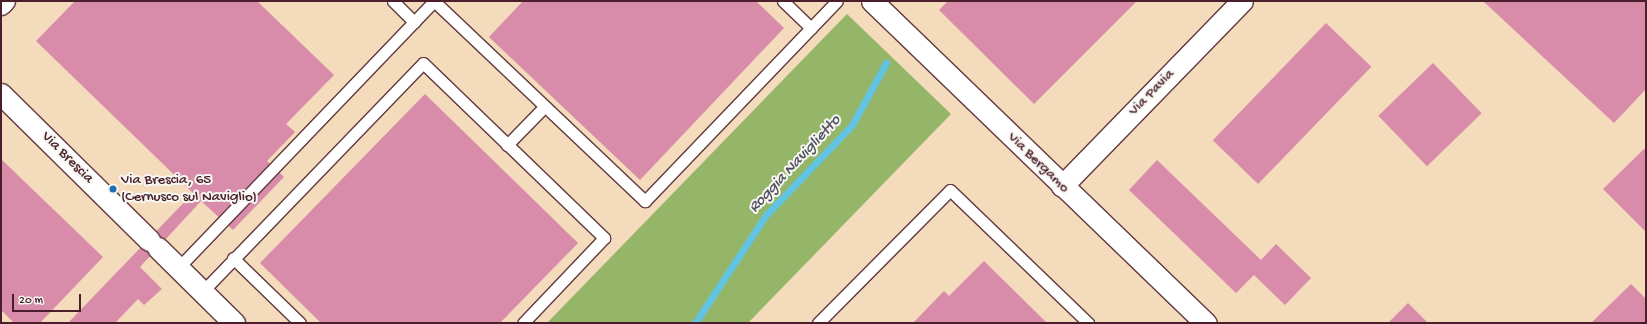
<!DOCTYPE html>
<style>
body{margin:0}
#map{position:relative;width:1647px;height:324px;overflow:hidden;background:#f3dbbc;font-family:"Gochi Hand",sans-serif}
div>[style]{position:absolute}
.forest>*{inset:0;background:#95b568}
.stream>*{height:7px;margin:-3.5px;padding:0 3.5px;transform-origin:3.5px;border-radius:3.5px;background:#62c4e0}
.building>*{inset:0;background:#d88caa;transform-origin:0 0}
.roads{filter:drop-shadow(1px 0 #633b41) drop-shadow(-1px 0 #633b41) drop-shadow(0 1px #633b41) drop-shadow(0 -1px #633b41)}
.lane>*{height:11px;margin:-5.5px;padding:0 5.5px;transform-origin:5.5px;border-radius:5.5px;background:#fff}
.street>*{height:21px;margin:-10.5px;padding:0 10.5px;transform-origin:10.5px;border-radius:10.5px;background:#fff}
.dots>*{width:11px;height:11px;translate:-50% -50%;box-sizing:border-box;border:2px solid #f6f6f2;border-radius:50%}
span{translate:-50% -50%;white-space:nowrap;text-align:center;line-height:1.15;-webkit-text-stroke:4px #f6f6f2;paint-order:stroke}
.street-label{font-size:15px;color:#4a1f2b}
.poi-label{font-size:15px;color:#4a1f2b}
.left{translate:0 -50%;text-align:left}
.water-label{font-size:16px;color:#515161;font-style:italic}
.frame{position:absolute;inset:0;border:2px solid #4a1f2b;pointer-events:none}
.scale{position:absolute;left:12px;top:294px;width:69px;height:18px;box-sizing:border-box;border:2px solid #4a1f2b;border-top:0;padding-left:5px;font-size:12px;line-height:14px;white-space:nowrap;color:#4a1f2b;-webkit-text-stroke:3px #f6f6f2;paint-order:stroke}
</style>
<div id="map">
<div class="forest">
<div style="clip-path:polygon(847px 14px,951px 114px,748px 323px,547px 323px)"></div>
</div>
<div class="stream">
<div style="left:695px;top:323px;width:129px;rotate:-56.7deg"></div>
<div style="left:766px;top:215px;width:124px;rotate:-46.3deg"></div>
<div style="left:852px;top:125px;width:71px;rotate:-61.3deg"></div>
</div>
<div class="building">
<div style="clip-path:polygon(75px 1px,257px 1px,334px 75px,286px 124px,295px 132px,267px 161px,284px 177px,233px 230px,201px 201px,140px 267px,162px 289px,144px 305px,138px 299px,115px 323px,68px 323px,193px 193px,36px 41px)"></div>
<div style="clip-path:polygon(523px 1px,756px 1px,784px 28px,640px 180px,489px 37px)"></div>
<div style="clip-path:polygon(948px 1px,1137px 1px,1034px 104px,939px 10px)"></div>
<div style="clip-path:polygon(1483px 1px,1646px 1px,1646px 89px,1614px 123px)"></div>
<div style="left:1326px;top:23px;width:63px;height:163px;rotate:44deg"></div>
<div style="left:1433px;top:63px;width:70px;height:76px;rotate:46deg"></div>
<div style="clip-path:polygon(425px 94px,578px 243px,500px 323px,321px 323px,260px 263px)"></div>
<div style="clip-path:polygon(1644px 149px,1646px 151px,1646px 232px,1603px 189px)"></div>
<div style="clip-path:polygon(1px 159px,103px 257px,40px 323px,14px 323px,1px 310px)"></div>
<div style="clip-path:polygon(1157px 160px,1261px 260px,1276px 244px,1311px 278px,1285px 305px,1254px 275px,1236px 293px,1129px 190px)"></div>
<div style="clip-path:polygon(984px 261px,1047px 323px,913px 323px,944px 291px,949px 296px)"></div>
<div style="clip-path:polygon(1631px 284px,1646px 299px,1646px 323px,1591px 323px)"></div>
<div style="clip-path:polygon(1408px 303px,1428px 323px,1388px 323px)"></div>
</div>
<div class="roads">
<div class="lane">
<div style="left:393px;top:1px;width:30px;rotate:45deg"></div>
<div style="left:434px;top:1px;width:291px;rotate:43.5deg"></div>
<div style="left:645px;top:201px;width:277px;rotate:-46.2deg"></div>
<div style="left:783px;top:1px;width:39px;rotate:44deg"></div>
<div style="left:507px;top:145px;width:54px;rotate:-45.7deg"></div>
<div style="left:233px;top:258px;width:93px;rotate:44.1deg"></div>
<div style="left:178px;top:268px;width:370px;rotate:-46.2deg"></div>
<div style="left:202px;top:292px;width:318px;rotate:-46deg"></div>
<div style="left:423px;top:63px;width:252px;rotate:44deg"></div>
<div style="left:604px;top:238px;width:117px;rotate:133.6deg"></div>
<div style="left:818px;top:323px;width:187px;rotate:-45.2deg"></div>
<div style="left:950px;top:190px;width:192px;rotate:43.9deg"></div>
</div>
<div class="street">
<div style="left:872px;top:1px;width:464px;rotate:44deg"></div>
<div style="left:1px;top:4px;width:4px;rotate:-45deg"></div>
<div style="left:1px;top:94px;width:208px;rotate:44.6deg"></div>
<div style="left:1062px;top:186px;width:258px;rotate:-45.8deg"></div>
<div style="left:158px;top:248px;width:107px;rotate:44.6deg"></div>
</div>
</div>
<div class="dots">
<div style="left:113px;top:189px;background:#1f6fb2"></div>
</div>
<div class="street-label">
<span style="left:1152px;top:93px;rotate:-46deg">Via Pavia</span>
<span style="left:67px;top:158px;rotate:45deg">Via Brescia</span>
<span style="left:1038px;top:163px;rotate:44deg">Via Bergamo</span>
</div>
<div class="poi-label">
<span class="left" style="left:121px;top:189px">Via Brescia, 65<br>(Cernusco sul Naviglio)</span>
</div>
<div class="water-label">
<span style="left:796px;top:165px;rotate:-47deg">Roggia Naviglietto</span>
</div>
<div class="frame"></div>
<div class="scale">20 m</div>
</div>
